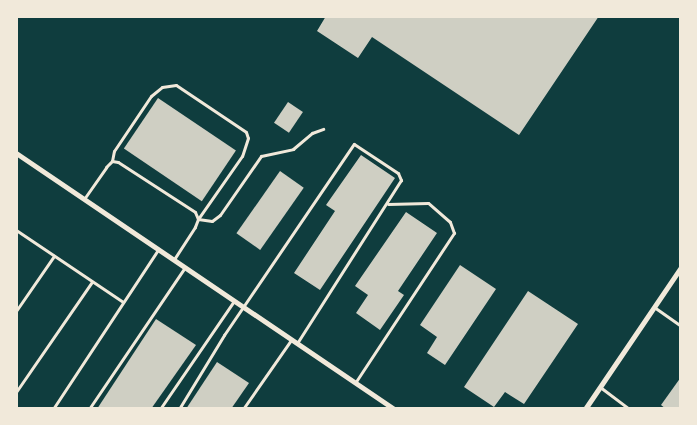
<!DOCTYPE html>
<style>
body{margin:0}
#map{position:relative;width:697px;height:425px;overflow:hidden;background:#0f3d3e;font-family:"PT Sans Narrow",sans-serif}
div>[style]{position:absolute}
.building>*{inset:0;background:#cfcfc3;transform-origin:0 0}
.service>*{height:3px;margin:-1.5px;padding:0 1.5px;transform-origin:1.5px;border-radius:1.5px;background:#f1e9da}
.minor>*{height:5px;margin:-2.5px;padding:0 2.5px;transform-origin:2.5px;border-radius:2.5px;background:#f1e9da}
span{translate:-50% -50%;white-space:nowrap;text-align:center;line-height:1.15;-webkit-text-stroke:5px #f1e9da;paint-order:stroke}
.frame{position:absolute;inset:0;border:18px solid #f1e9da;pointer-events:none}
</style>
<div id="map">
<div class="building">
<div style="clip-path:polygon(326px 16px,599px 16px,519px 135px,372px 37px,358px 58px,317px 31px)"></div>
<div style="left:158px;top:98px;width:94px;height:61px;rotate:34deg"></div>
<div style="left:288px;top:102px;width:18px;height:25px;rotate:34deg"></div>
<div style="clip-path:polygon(361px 155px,395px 178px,320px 290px,294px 273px,335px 211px,326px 205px)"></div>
<div style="left:280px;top:171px;width:29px;height:76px;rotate:35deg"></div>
<div style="clip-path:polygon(406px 212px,437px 233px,398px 291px,404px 295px,380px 330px,356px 313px,368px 295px,355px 286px)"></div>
<div style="clip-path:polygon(460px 265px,496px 289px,445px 365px,427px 353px,437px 337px,420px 325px)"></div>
<div style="clip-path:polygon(528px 291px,578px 324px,524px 404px,505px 392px,494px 407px,464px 387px)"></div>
<div style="clip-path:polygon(156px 319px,196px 345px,151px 409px,97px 409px)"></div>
<div style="clip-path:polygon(217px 362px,249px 383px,231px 409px,186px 409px)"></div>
<div style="clip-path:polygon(681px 377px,681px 409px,666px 409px,661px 405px)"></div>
</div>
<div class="service">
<div style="left:112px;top:161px;width:10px;rotate:-79deg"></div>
<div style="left:114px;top:151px;width:66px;rotate:-56.1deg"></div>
<div style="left:151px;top:96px;width:14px;rotate:-39deg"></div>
<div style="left:162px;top:87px;width:14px;rotate:-8deg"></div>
<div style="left:176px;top:85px;width:84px;rotate:33.9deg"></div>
<div style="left:246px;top:132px;width:6px;rotate:72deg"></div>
<div style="left:248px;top:138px;width:19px;rotate:108deg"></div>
<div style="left:242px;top:156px;width:77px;rotate:124.9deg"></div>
<div style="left:198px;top:219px;width:14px;rotate:8deg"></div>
<div style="left:212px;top:221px;width:10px;rotate:-37deg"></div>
<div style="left:220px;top:215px;width:72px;rotate:-55.2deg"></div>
<div style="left:261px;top:156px;width:33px;rotate:-12deg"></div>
<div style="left:293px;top:149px;width:25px;rotate:-40deg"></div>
<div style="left:312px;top:133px;width:12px;rotate:-20deg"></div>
<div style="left:84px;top:199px;width:39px;rotate:-55deg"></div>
<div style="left:106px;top:167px;width:8px;rotate:-45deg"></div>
<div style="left:112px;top:161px;width:6px;rotate:9deg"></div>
<div style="left:118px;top:162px;width:92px;rotate:33deg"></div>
<div style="left:195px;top:212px;width:8px;rotate:67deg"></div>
<div style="left:198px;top:219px;width:9px;rotate:111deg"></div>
<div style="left:195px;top:227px;width:38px;rotate:123deg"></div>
<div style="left:16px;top:230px;width:129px;rotate:33.9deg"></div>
<div style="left:654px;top:307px;width:33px;rotate:35deg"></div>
<div style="left:16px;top:311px;width:67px;rotate:-55.4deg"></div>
<div style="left:355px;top:383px;width:180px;rotate:-56.6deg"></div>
<div style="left:454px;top:233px;width:12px;rotate:-110deg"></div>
<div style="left:450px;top:222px;width:29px;rotate:-139deg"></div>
<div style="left:428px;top:203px;width:40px;rotate:178.6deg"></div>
<div style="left:600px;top:387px;width:36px;rotate:37deg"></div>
<div style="left:16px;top:392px;width:134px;rotate:-55.4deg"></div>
<div style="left:53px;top:409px;width:191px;rotate:-56.6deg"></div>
<div style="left:89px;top:409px;width:171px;rotate:-55.9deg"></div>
<div style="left:160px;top:409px;width:131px;rotate:-55.6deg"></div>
<div style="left:179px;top:409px;width:87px;rotate:-58.7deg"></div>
<div style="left:224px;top:335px;width:231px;rotate:-55.8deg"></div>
<div style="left:354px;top:144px;width:53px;rotate:33.4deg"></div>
<div style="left:398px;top:173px;width:8px;rotate:67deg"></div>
<div style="left:401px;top:180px;width:193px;rotate:122.5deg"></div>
<div style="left:243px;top:409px;width:84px;rotate:-55.2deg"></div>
</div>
<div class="minor">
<div style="left:16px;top:153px;width:457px;rotate:34.1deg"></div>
<div style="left:585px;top:409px;width:171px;rotate:-55.9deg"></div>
</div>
<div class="frame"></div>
</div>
